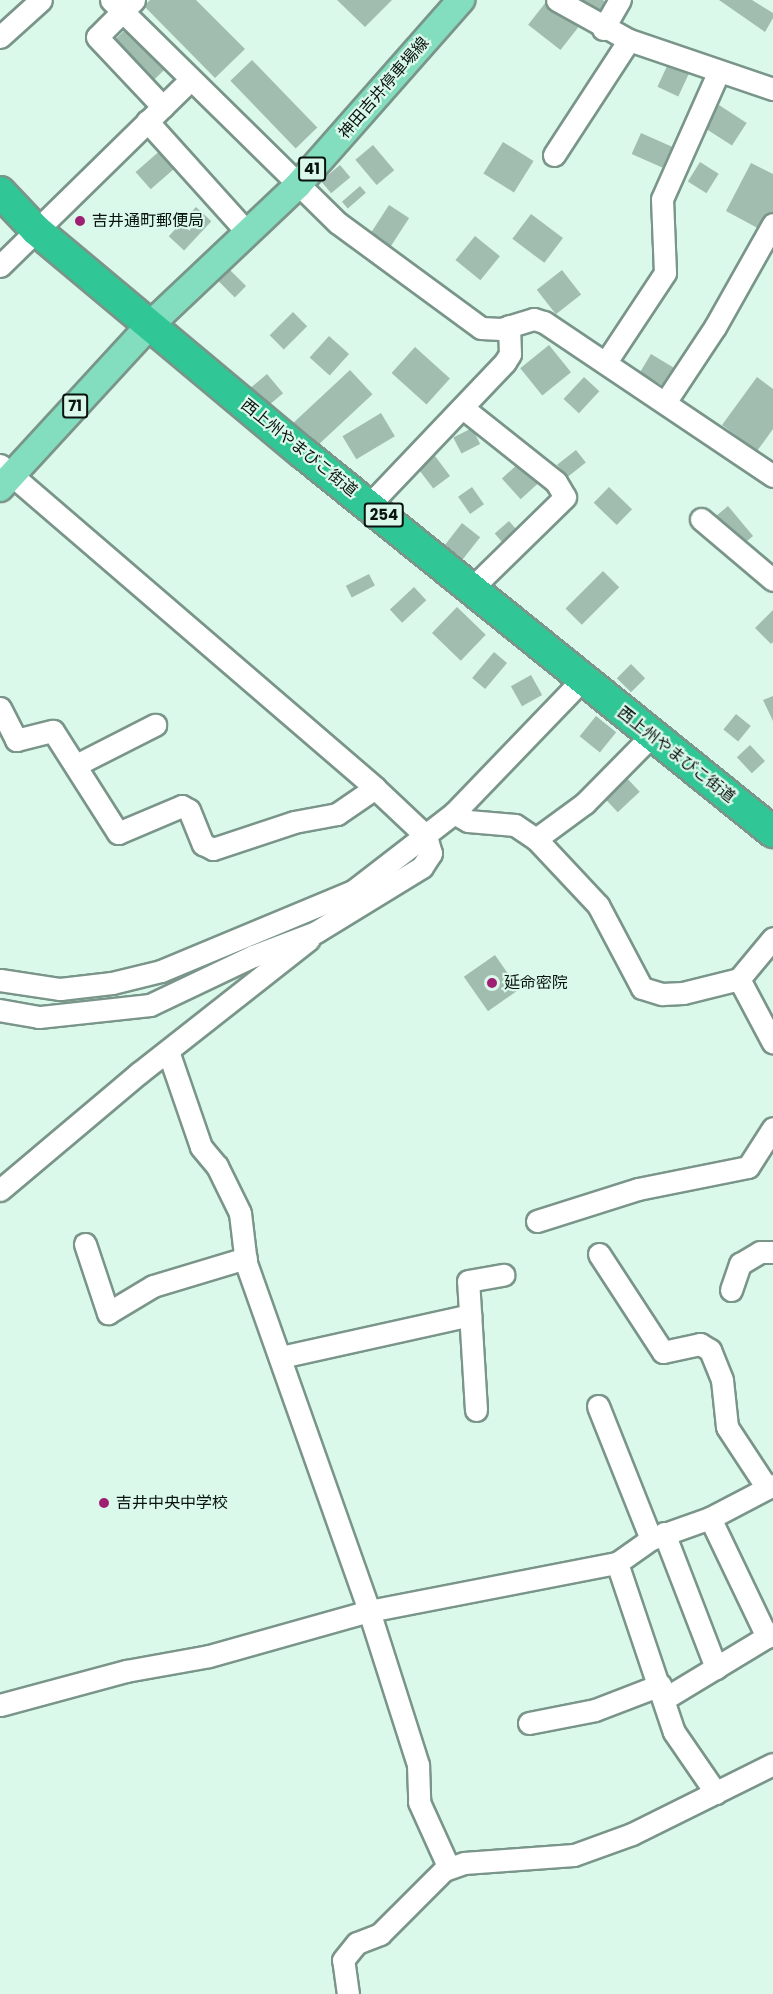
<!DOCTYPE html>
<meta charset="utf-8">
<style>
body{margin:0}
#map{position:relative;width:773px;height:1994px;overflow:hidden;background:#dbf9eb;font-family:Poppins,"Noto Sans JP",sans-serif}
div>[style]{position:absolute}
.building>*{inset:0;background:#a1bdb0;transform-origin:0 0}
.roads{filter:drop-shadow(2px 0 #7a9589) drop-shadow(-2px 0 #7a9589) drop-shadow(0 2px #7a9589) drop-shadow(0 -2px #7a9589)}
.minor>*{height:21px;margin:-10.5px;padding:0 10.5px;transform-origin:10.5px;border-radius:10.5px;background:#fff}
.major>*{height:26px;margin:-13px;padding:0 13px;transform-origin:13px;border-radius:13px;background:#83ddbf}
.highway>*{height:30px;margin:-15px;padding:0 15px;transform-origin:15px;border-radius:15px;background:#30c695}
.dots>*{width:16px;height:16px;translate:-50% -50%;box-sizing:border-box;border:3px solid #dbf9eb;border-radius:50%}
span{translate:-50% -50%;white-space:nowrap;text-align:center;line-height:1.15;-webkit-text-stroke:4.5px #dbf9eb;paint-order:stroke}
.shield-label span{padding:2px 4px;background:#dbf9eb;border:2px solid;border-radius:4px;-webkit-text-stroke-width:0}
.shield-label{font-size:15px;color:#09130f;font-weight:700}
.street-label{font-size:16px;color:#09130f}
.poi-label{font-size:16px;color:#09130f}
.left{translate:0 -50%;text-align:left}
</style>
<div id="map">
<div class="building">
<div style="clip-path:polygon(150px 0,196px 0,245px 49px,215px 78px,144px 6px)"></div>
<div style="clip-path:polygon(337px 0,392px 0,365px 27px)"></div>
<div style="clip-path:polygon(576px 0,603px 0,607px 4px,595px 17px)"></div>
<div style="clip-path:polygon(719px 0,752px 0,773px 13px,773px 18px,765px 32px)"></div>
<div style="left:546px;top:2px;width:41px;height:29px;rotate:38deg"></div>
<div style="left:127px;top:28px;width:56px;height:25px;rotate:46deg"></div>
<div style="left:252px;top:60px;width:94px;height:30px;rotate:46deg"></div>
<div style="left:668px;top:64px;width:23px;height:25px;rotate:25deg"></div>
<div style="left:719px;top:105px;width:33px;height:27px;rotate:33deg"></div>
<div style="left:641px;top:133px;width:34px;height:23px;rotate:24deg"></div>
<div style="left:503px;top:142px;width:36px;height:37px;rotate:32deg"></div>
<div style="left:373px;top:145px;width:33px;height:23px;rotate:50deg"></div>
<div style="left:162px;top:149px;width:23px;height:35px;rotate:49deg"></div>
<div style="left:700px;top:162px;width:22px;height:23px;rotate:32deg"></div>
<div style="clip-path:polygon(751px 163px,773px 174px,773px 212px,763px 231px,726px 211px)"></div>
<div style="left:340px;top:165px;width:16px;height:25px;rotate:50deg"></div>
<div style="left:360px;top:186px;width:9px;height:24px;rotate:49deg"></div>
<div style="left:389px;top:205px;width:24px;height:36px;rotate:33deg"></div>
<div style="left:196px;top:207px;width:21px;height:40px;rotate:43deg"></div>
<div style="left:531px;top:214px;width:40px;height:31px;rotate:37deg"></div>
<div style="left:475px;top:236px;width:32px;height:31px;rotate:39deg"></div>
<div style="left:227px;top:267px;width:27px;height:16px;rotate:45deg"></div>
<div style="left:562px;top:270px;width:31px;height:32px;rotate:52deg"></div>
<div style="left:293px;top:312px;width:20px;height:33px;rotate:45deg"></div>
<div style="left:329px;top:336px;width:27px;height:29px;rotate:42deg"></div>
<div style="left:549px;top:345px;width:35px;height:37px;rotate:51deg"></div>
<div style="left:415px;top:347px;width:47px;height:35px;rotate:42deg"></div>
<div style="left:651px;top:354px;width:31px;height:21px;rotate:31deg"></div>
<div style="left:350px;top:370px;width:33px;height:81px;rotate:47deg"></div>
<div style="left:267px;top:374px;width:25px;height:23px;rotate:50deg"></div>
<div style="left:584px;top:377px;width:21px;height:30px;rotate:43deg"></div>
<div style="clip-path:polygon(757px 377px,773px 389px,773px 429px,757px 451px,722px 425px)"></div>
<div style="left:381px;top:413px;width:27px;height:45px;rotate:59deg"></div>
<div style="left:472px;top:428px;width:18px;height:21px;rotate:63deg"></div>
<div style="left:576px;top:450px;width:16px;height:24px;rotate:52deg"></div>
<div style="left:435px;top:456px;width:25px;height:21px;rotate:53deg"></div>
<div style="left:519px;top:463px;width:28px;height:23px;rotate:48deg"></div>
<div style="left:472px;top:487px;width:21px;height:17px;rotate:55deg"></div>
<div style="left:609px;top:487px;width:32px;height:22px;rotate:44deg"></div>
<div style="left:728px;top:506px;width:39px;height:17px;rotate:50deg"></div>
<div style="left:509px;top:521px;width:20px;height:19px;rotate:49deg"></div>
<div style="left:462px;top:523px;width:23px;height:30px;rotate:38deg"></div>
<div style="left:603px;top:571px;width:23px;height:53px;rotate:45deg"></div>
<div style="left:369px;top:574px;width:13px;height:26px;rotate:63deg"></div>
<div style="left:414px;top:587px;width:18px;height:33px;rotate:47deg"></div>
<div style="left:457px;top:607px;width:40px;height:36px;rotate:44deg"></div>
<div style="clip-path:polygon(773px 610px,773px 642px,771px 644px,755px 628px)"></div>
<div style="left:494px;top:652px;width:17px;height:34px;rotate:40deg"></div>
<div style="left:631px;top:664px;width:20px;height:20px;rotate:45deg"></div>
<div style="left:531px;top:675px;width:23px;height:23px;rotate:61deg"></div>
<div style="clip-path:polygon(773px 696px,773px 721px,763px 700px)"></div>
<div style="left:736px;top:714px;width:19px;height:20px;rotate:39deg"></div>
<div style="left:596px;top:716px;width:26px;height:26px;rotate:39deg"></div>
<div style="left:750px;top:745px;width:22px;height:18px;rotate:47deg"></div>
<div style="left:624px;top:775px;width:23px;height:30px;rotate:47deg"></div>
<div style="left:495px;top:955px;width:42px;height:38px;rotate:55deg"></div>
</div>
<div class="roads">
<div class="minor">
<div style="left:111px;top:0;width:318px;rotate:44.5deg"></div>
<div style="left:338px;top:223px;width:177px;rotate:36.3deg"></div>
<div style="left:481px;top:328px;width:20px;rotate:3deg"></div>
<div style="left:501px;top:329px;width:34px;rotate:-17deg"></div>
<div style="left:534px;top:319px;width:10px;rotate:17deg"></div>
<div style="left:544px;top:322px;width:276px;rotate:33.9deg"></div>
<div style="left:134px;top:0;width:52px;rotate:135deg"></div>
<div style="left:97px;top:37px;width:96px;rotate:46.7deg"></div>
<div style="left:557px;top:0;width:82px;rotate:29.1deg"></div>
<div style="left:629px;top:40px;width:152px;rotate:18.8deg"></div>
<div style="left:603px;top:29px;width:34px;rotate:-60deg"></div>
<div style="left:0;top:37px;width:55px;rotate:-42.1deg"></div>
<div style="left:147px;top:121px;width:148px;rotate:48deg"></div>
<div style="left:554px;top:155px;width:137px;rotate:-56.9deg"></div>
<div style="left:0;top:266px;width:266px;rotate:-44.4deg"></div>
<div style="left:606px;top:362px;width:107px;rotate:-56.5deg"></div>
<div style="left:665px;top:273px;width:74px;rotate:-92.3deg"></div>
<div style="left:662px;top:199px;width:140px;rotate:-66deg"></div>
<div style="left:666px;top:401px;width:89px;rotate:-56.5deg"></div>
<div style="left:715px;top:327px;width:118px;rotate:-60.6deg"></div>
<div style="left:463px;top:408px;width:119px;rotate:38.5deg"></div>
<div style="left:556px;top:482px;width:17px;rotate:59deg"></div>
<div style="left:565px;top:497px;width:129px;rotate:135.6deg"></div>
<div style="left:0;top:465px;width:495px;rotate:40.7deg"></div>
<div style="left:375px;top:788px;width:70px;rotate:43.3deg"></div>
<div style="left:426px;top:836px;width:18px;rotate:74deg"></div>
<div style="left:431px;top:853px;width:17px;rotate:123deg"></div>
<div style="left:422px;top:867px;width:124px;rotate:148.5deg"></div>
<div style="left:316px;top:932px;width:67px;rotate:159.1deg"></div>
<div style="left:253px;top:956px;width:114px;rotate:154.6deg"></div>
<div style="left:150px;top:1005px;width:112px;rotate:173.8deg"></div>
<div style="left:39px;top:1017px;width:40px;rotate:-170deg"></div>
<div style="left:370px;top:504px;width:196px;rotate:-46.4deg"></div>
<div style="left:505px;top:362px;width:9px;rotate:-58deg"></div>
<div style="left:510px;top:354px;width:28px;rotate:-92deg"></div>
<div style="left:701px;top:519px;width:94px;rotate:40.3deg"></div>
<div style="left:0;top:708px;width:36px;rotate:63deg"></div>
<div style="left:16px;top:740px;width:38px;rotate:-14deg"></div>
<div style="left:53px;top:731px;width:121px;rotate:57.5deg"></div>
<div style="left:118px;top:833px;width:69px;rotate:-22.9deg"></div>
<div style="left:182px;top:806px;width:8px;rotate:30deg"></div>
<div style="left:189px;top:810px;width:37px;rotate:68deg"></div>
<div style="left:203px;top:844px;width:11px;rotate:27deg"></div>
<div style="left:213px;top:849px;width:85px;rotate:-18.4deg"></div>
<div style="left:294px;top:822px;width:44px;rotate:-10.5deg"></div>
<div style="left:337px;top:814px;width:46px;rotate:-34.4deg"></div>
<div style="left:76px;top:765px;width:89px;rotate:-26.9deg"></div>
<div style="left:454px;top:813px;width:16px;rotate:30deg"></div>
<div style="left:468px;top:821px;width:47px;rotate:4.9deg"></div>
<div style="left:515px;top:825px;width:25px;rotate:34deg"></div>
<div style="left:536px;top:839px;width:61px;rotate:-36.3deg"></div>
<div style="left:585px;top:803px;width:95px;rotate:-45.4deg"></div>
<div style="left:536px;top:839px;width:91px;rotate:46.8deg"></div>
<div style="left:598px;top:905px;width:94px;rotate:62.1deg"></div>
<div style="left:642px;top:988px;width:21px;rotate:17deg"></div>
<div style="left:662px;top:994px;width:21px;rotate:-3deg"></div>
<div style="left:683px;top:993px;width:58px;rotate:-14deg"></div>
<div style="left:739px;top:979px;width:53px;rotate:-50.3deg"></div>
<div style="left:739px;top:979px;width:72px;rotate:62deg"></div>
<div style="left:0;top:980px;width:61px;rotate:8.5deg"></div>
<div style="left:60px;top:989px;width:52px;rotate:-6.6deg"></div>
<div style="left:112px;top:983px;width:50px;rotate:-13.8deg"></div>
<div style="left:161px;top:971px;width:208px;rotate:-22.6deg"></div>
<div style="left:353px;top:891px;width:128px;rotate:-37.7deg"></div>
<div style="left:454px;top:813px;width:183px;rotate:-46.1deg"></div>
<div style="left:169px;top:1054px;width:98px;rotate:71deg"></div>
<div style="left:201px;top:1147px;width:25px;rotate:50deg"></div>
<div style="left:217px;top:1166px;width:52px;rotate:63.9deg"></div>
<div style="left:240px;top:1213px;width:50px;rotate:83.2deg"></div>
<div style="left:246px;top:1263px;width:369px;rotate:70.5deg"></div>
<div style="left:369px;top:1611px;width:162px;rotate:72.3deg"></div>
<div style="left:418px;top:1765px;width:37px;rotate:88deg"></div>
<div style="left:419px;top:1802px;width:72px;rotate:65.6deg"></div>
<div style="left:0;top:1190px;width:182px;rotate:-40.1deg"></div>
<div style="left:139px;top:1073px;width:216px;rotate:-38.2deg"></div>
<div style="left:537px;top:1221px;width:106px;rotate:-17.6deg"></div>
<div style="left:638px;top:1189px;width:112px;rotate:-11.3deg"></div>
<div style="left:748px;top:1167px;width:46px;rotate:-57.3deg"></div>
<div style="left:85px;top:1244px;width:73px;rotate:71.6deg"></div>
<div style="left:108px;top:1313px;width:52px;rotate:-31deg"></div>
<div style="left:153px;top:1286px;width:97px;rotate:-16.8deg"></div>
<div style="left:599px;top:1254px;width:117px;rotate:56.9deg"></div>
<div style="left:663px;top:1352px;width:38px;rotate:-12deg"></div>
<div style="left:700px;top:1344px;width:12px;rotate:31deg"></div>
<div style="left:710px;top:1350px;width:32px;rotate:68deg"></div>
<div style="left:722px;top:1380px;width:47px;rotate:83.9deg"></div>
<div style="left:727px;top:1427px;width:73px;rotate:56.7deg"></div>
<div style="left:731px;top:1290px;width:28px;rotate:-71deg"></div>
<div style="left:740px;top:1264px;width:23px;rotate:-31deg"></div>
<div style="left:760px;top:1252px;width:13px"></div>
<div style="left:281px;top:1357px;width:194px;rotate:-12.5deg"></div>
<div style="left:598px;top:1406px;width:143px;rotate:68.3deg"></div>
<div style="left:476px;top:1410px;width:129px;rotate:-93.5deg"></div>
<div style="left:468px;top:1281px;width:36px;rotate:-10deg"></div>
<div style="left:710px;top:1518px;width:132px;rotate:64.4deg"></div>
<div style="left:664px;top:1533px;width:145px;rotate:68.9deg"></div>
<div style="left:617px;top:1563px;width:178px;rotate:71.4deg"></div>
<div style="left:674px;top:1732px;width:74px;rotate:55.5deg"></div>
<div style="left:664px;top:1699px;width:127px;rotate:-31.2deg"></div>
<div style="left:0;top:1705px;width:131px;rotate:-15.1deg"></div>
<div style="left:126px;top:1671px;width:84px;rotate:-10.2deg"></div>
<div style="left:209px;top:1656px;width:166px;rotate:-15.7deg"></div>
<div style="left:369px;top:1611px;width:253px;rotate:-11deg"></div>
<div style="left:617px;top:1563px;width:42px;rotate:-35.2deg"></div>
<div style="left:651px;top:1539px;width:63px;rotate:-19.6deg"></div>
<div style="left:710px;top:1518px;width:71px;rotate:-27.6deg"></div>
<div style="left:529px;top:1723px;width:67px;rotate:-11.1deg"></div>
<div style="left:595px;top:1710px;width:70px;rotate:-21deg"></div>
<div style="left:348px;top:1994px;width:34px;rotate:-98deg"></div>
<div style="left:343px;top:1960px;width:22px;rotate:-51deg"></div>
<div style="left:357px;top:1943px;width:25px;rotate:-21deg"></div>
<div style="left:380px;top:1934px;width:91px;rotate:-45deg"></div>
<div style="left:444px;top:1870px;width:21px;rotate:-19deg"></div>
<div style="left:464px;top:1863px;width:110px;rotate:-4.2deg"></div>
<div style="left:574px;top:1855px;width:62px;rotate:-19.9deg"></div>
<div style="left:632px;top:1834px;width:157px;rotate:-26.4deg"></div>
</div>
<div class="major">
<div style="left:0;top:488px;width:222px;rotate:-47.4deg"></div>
<div style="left:150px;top:325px;width:204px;rotate:-43.4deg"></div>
<div style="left:298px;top:185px;width:247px;rotate:-48.6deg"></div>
</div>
<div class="highway">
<div style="left:0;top:192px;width:52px;rotate:46.5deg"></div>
<div style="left:36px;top:230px;width:348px;rotate:39.9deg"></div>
<div style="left:303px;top:453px;width:604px;rotate:38.88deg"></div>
</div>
</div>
<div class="dots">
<div style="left:80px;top:221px;background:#9f2073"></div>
<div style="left:492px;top:983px;background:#9f2073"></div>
<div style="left:104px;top:1503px;background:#9f2073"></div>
</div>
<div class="shield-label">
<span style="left:312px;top:169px">41</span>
<span style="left:75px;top:406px">71</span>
<span style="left:384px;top:515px">254</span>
</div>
<div class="street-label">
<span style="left:384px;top:88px;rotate:-49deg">神田吉井停車場線</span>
<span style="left:299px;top:448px;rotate:39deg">西上州やまびこ街道</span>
<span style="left:676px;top:755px;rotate:38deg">西上州やまびこ街道</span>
</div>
<div class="poi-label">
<span class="left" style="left:92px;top:221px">吉井通町郵便局</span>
<span class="left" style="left:504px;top:983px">延命密院</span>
<span class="left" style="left:116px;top:1503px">吉井中央中学校</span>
</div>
</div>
